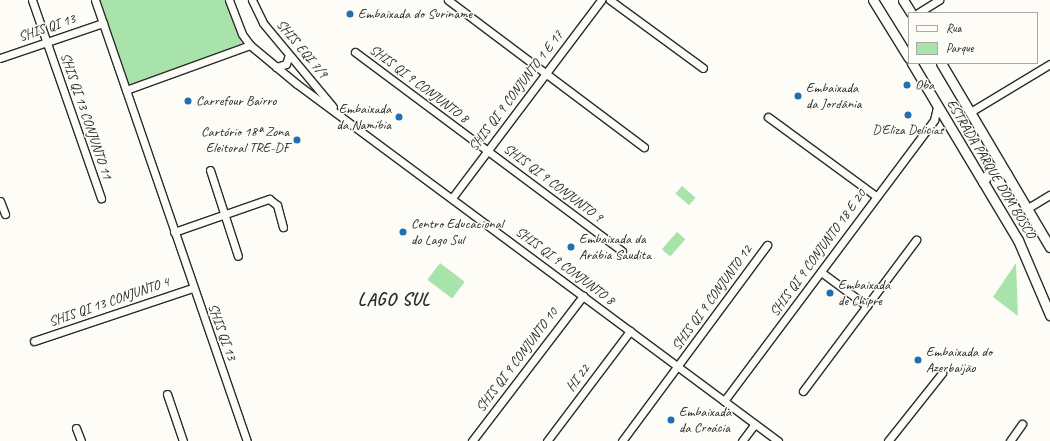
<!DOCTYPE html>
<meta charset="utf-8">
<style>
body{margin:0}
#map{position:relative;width:1050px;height:441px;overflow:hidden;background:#fdfcf7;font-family:Caveat,sans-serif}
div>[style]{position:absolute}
.green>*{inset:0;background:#a7e3aa;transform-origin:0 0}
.roads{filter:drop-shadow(1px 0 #2b2b2b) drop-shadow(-1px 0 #2b2b2b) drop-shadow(0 1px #2b2b2b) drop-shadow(0 -1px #2b2b2b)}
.minor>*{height:7px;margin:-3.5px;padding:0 3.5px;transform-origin:3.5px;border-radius:3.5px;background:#fdfcf7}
.major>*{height:9px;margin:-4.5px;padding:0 4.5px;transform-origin:4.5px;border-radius:4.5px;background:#fdfcf7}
.dots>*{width:11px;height:11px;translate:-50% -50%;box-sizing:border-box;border:2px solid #fdfcf7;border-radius:50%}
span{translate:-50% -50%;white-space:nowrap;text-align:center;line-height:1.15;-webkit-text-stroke:3px #fdfcf7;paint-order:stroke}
.poi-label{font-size:14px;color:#2b2b2b}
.left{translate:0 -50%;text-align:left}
.right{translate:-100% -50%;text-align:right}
.street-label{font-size:14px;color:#2b2b2b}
.district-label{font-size:18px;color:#2b2b2b;font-weight:700;letter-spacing:1px}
.legend{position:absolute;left:908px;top:12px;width:130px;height:52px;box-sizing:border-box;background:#fdfcf7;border:1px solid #a9a8a5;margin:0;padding:5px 7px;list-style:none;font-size:12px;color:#2b2b2b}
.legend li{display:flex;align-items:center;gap:8px;height:20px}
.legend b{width:20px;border:1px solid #a9a8a5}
</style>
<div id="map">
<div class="green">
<div style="clip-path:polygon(99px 0,227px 0,242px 44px,129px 85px)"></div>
<div style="left:682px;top:186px;width:18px;height:10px;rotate:41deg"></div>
<div style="left:677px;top:232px;width:11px;height:23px;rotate:41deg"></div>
<div style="left:440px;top:263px;width:31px;height:21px;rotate:37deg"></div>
<div style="clip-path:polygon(1016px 263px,1018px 316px,993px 297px)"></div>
</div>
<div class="roads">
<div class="minor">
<div style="left:32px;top:0;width:210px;rotate:70.8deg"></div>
<div style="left:95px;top:0;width:466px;rotate:71deg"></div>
<div style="left:229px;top:0;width:36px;rotate:69deg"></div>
<div style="left:242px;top:34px;width:14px;rotate:54deg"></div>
<div style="left:250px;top:45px;width:61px;rotate:39.7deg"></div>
<div style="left:297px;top:84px;width:599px;rotate:36.58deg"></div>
<div style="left:252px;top:0;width:25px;rotate:64deg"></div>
<div style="left:263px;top:23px;width:109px;rotate:50.2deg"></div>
<div style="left:448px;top:0;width:245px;rotate:36.9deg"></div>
<div style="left:610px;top:0;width:115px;rotate:36.2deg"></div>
<div style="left:918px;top:13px;width:25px;rotate:-32deg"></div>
<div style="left:355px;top:52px;width:333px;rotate:36.7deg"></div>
<div style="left:0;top:58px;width:109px;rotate:-18.8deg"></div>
<div style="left:276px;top:67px;width:10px;rotate:-17deg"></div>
<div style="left:286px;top:64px;width:9px;rotate:-72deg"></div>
<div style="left:126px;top:90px;width:132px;rotate:-19.9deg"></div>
<div style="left:972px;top:111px;width:91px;rotate:-31.1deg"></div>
<div style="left:768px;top:117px;width:134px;rotate:36.2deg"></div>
<div style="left:210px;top:170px;width:90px;rotate:72deg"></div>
<div style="left:452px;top:198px;width:248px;rotate:-53deg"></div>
<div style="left:0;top:201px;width:14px;rotate:69deg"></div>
<div style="left:1028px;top:208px;width:26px;rotate:-31deg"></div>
<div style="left:174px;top:232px;width:101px;rotate:-19.2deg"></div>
<div style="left:269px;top:199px;width:10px;rotate:37deg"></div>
<div style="left:277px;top:205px;width:23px;rotate:75deg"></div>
<div style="left:821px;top:272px;width:57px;rotate:36.5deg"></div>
<div style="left:34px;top:341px;width:167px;rotate:-18.5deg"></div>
<div style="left:803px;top:391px;width:189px;rotate:-53.2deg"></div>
<div style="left:167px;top:394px;width:50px;rotate:71.2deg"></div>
<div style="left:724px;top:401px;width:351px;rotate:-53.2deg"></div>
<div style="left:934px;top:120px;width:13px;rotate:-77deg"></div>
<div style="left:76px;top:428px;width:14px;rotate:69deg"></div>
<div style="left:472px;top:441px;width:183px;rotate:-52.6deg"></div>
<div style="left:547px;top:441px;width:138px;rotate:-53deg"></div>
<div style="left:622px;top:441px;width:244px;rotate:-53.5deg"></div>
<div style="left:742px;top:441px;width:21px;rotate:-53deg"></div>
<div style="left:888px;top:441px;width:87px;rotate:-51.5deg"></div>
<div style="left:1010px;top:441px;width:21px;rotate:-55deg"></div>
</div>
<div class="major">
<div style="left:873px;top:0;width:68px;rotate:58.2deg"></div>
<div style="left:903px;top:0;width:15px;rotate:58deg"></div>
<div style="left:912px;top:63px;width:206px;rotate:59.1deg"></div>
<div style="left:1018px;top:240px;width:82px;rotate:66.9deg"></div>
<div style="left:941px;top:63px;width:214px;rotate:59.4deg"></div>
<div style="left:983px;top:182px;width:15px;rotate:-58deg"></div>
<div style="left:991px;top:169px;width:8px"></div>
<div style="left:999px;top:169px;width:9px;rotate:32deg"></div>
</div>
</div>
<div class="dots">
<div style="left:350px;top:14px;background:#1f6fb2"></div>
<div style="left:907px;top:85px;background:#1f6fb2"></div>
<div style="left:798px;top:96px;background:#1f6fb2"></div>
<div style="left:188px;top:101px;background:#1f6fb2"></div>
<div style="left:908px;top:115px;background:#1f6fb2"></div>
<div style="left:399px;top:117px;background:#1f6fb2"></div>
<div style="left:297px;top:140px;background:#1f6fb2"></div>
<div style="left:403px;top:232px;background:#1f6fb2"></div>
<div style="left:571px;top:247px;background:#1f6fb2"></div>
<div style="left:830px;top:293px;background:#1f6fb2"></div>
<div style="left:918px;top:360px;background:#1f6fb2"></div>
<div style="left:671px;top:420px;background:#1f6fb2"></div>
</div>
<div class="poi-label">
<span class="left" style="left:358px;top:14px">Embaixada do Suriname</span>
<span class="left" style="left:915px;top:85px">Oba</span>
<span class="left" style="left:806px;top:96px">Embaixada<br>da Jordânia</span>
<span class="left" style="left:196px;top:101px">Carrefour Bairro</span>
<span class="right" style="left:391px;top:117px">Embaixada<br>da Namíbia</span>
<span style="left:908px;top:130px">D'Eliza Delicias</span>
<span class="right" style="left:289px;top:140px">Cartório 18ª Zona<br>Eleitoral TRE-DF</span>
<span class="left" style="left:411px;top:232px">Centro Educacional<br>do Lago Sul</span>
<span class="left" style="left:579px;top:247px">Embaixada da<br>Arábia Saudita</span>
<span class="left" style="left:838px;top:293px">Embaixada<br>de Chipre</span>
<span class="left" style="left:926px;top:360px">Embaixada do<br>Azerbaijão</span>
<span class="left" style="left:679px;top:420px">Embaixada<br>da Croácia</span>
</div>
<div class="street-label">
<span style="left:47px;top:28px;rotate:-19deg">SHIS QI 13</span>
<span style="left:302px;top:49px;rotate:50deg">SHIS EQI 7/9</span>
<span style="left:419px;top:84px;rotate:37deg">SHIS QI 9 CONJUNTO 8</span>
<span style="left:516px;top:91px;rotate:-53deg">SHIS QI 9 CONJUNTO 1 E 17</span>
<span style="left:86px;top:116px;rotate:71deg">SHIS QI 13 CONJUNTO 11</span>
<span style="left:991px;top:169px;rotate:59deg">ESTRADA PARQUE DOM BOSCO</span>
<span style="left:553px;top:183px;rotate:37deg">SHIS QI 9 CONJUNTO 9</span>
<span style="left:818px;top:253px;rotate:-54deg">SHIS QI 9 CONJUNTO 18 E 20</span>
<span style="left:565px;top:266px;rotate:37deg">SHIS QI 9 CONJUNTO 8</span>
<span style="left:712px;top:298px;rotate:-54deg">SHIS QI 9 CONJUNTO 12</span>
<span style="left:109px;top:302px;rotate:-19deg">SHIS QI 13 CONJUNTO 4</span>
<span style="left:222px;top:332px;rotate:70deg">SHIS QI 13</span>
<span style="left:517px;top:360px;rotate:-53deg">SHIS QI 9 CONJUNTO 10</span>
<span style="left:578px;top:378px;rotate:-53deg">HI 22</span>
</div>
<div class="district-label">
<span style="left:394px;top:299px">LAGO SUL</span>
</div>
<ul class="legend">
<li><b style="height:5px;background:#fdfcf7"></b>Rua</li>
<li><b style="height:11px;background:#a7e3aa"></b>Parque</li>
</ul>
</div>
